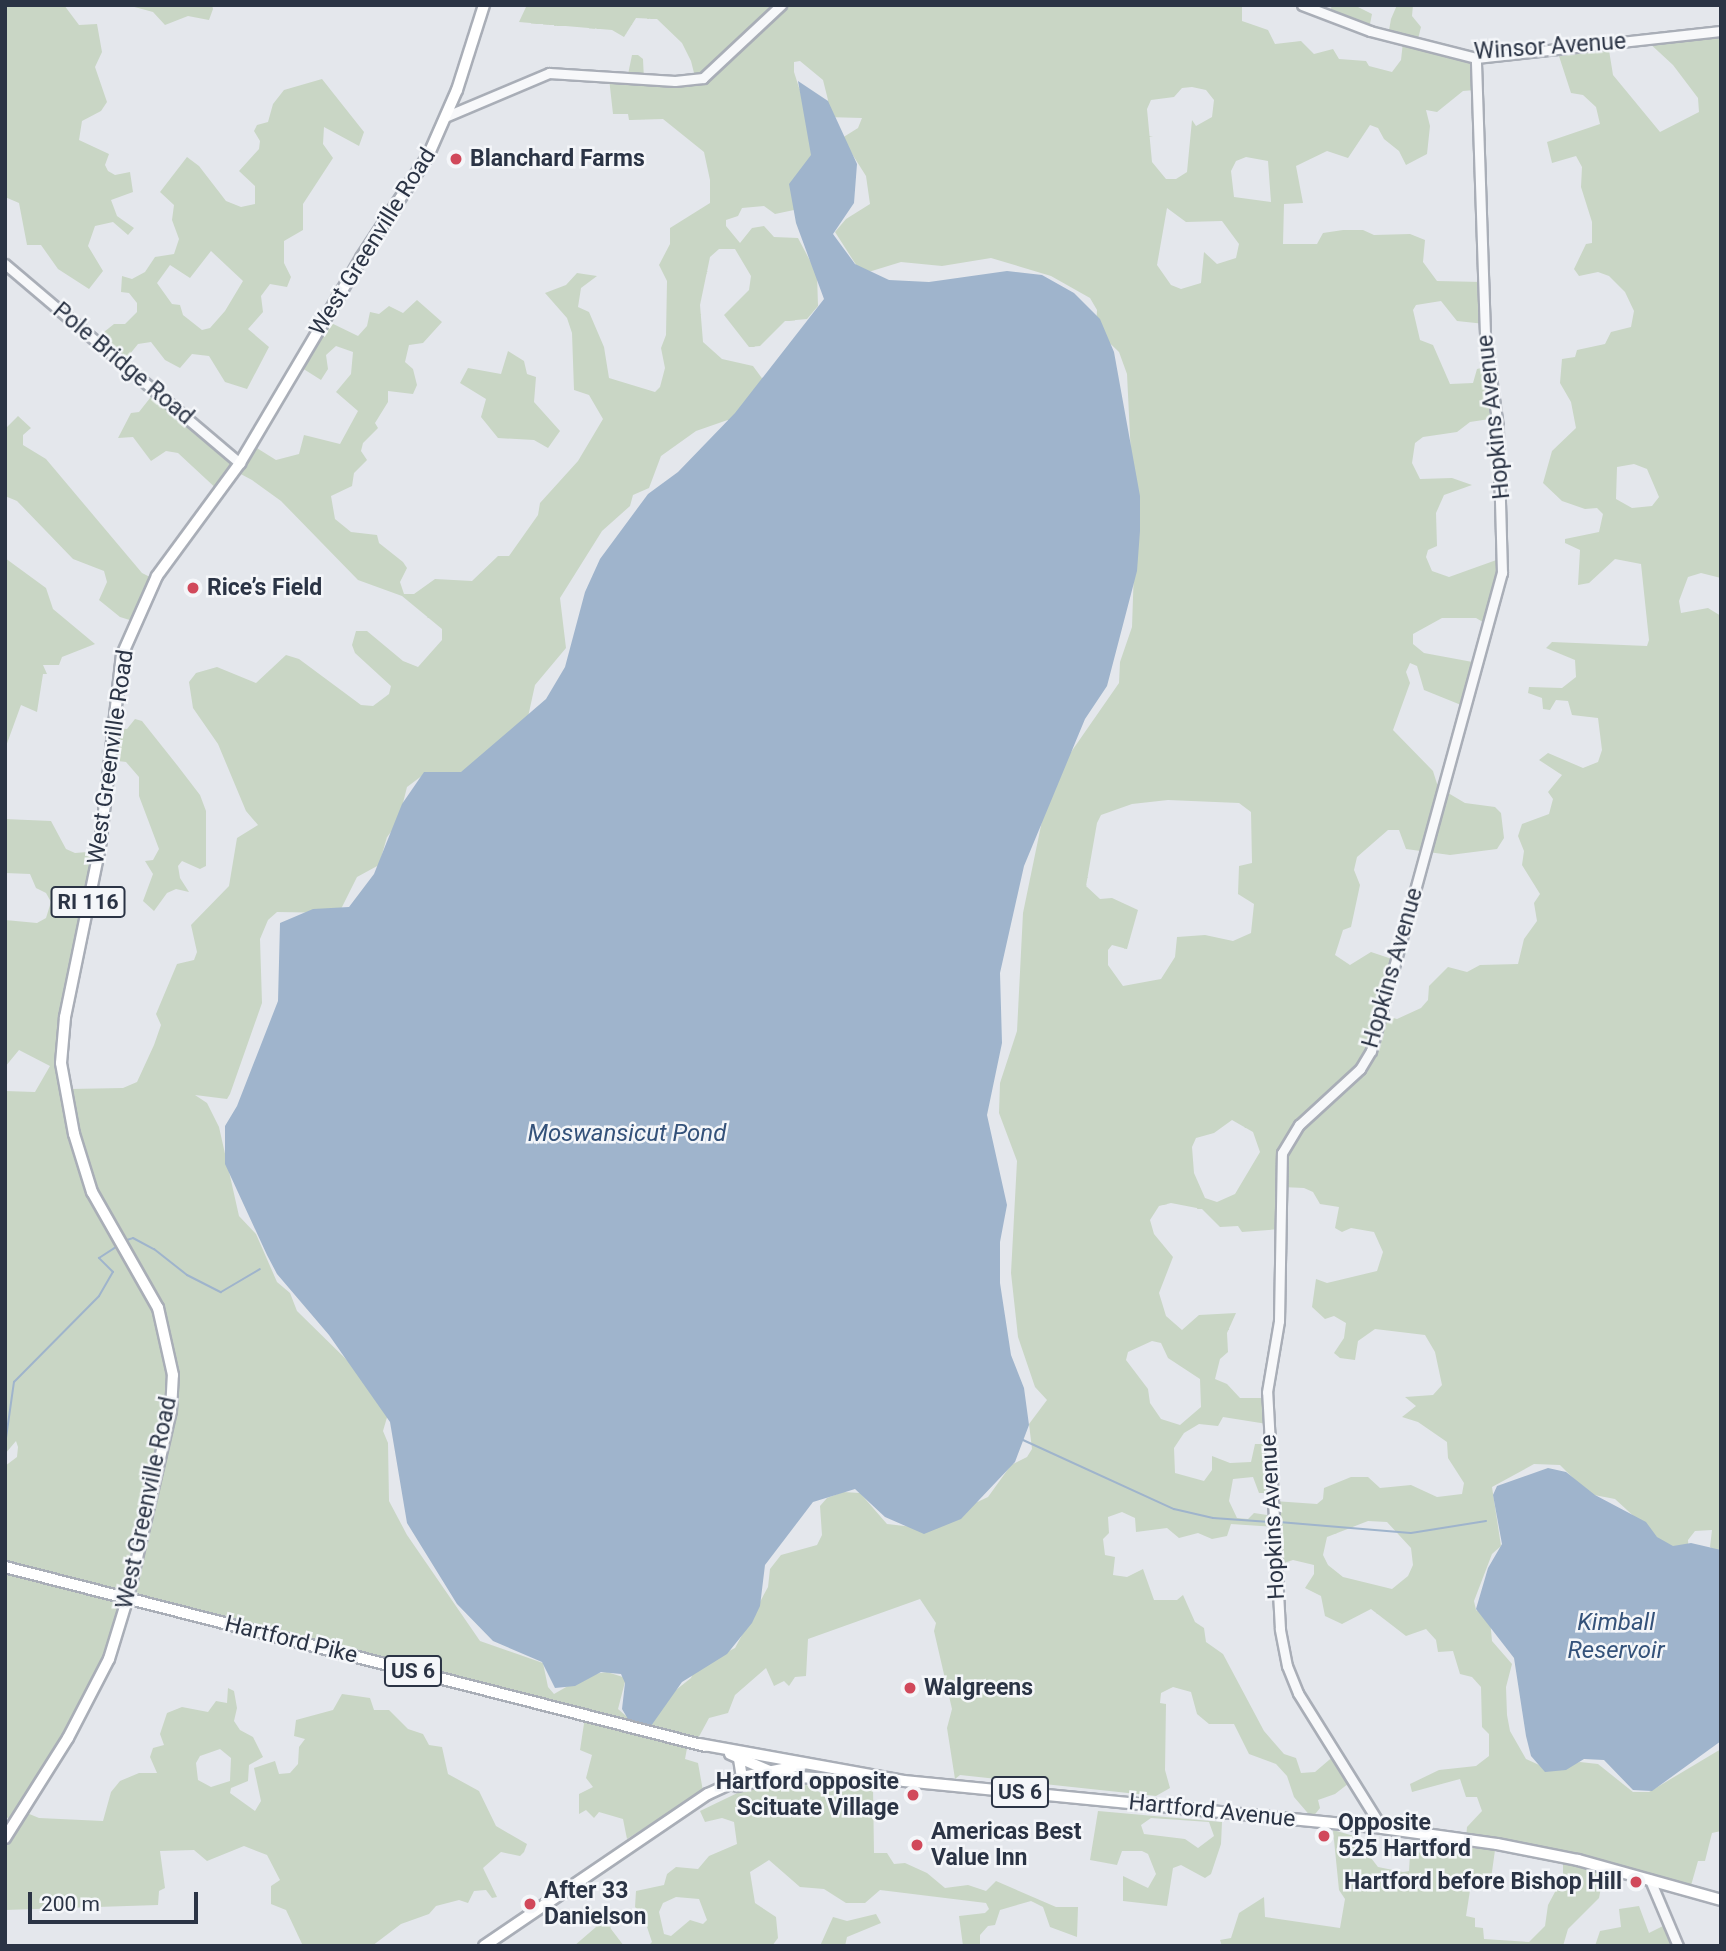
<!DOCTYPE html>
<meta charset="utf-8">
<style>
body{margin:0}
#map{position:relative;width:1726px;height:1951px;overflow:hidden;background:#e4e7ec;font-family:Roboto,sans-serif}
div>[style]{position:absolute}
.green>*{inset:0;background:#c9d6c5}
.water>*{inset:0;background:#9fb4cc}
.stream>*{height:2px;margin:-1px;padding:0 1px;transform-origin:1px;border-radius:1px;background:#9fb4cc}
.roads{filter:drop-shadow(2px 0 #a9aeb7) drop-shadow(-2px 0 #a9aeb7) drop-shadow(0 2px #a9aeb7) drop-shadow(0 -2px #a9aeb7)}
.tertiary>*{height:9px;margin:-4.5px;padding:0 4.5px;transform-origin:4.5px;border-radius:4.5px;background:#f7f8fa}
.secondary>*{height:10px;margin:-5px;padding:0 5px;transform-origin:5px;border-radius:5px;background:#fff}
.primary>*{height:10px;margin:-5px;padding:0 5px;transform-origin:5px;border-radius:5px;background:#fff}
.trunk>*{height:10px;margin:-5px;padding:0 5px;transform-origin:5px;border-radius:5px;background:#fff}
.dots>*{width:19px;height:19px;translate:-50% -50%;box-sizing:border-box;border:4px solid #f4f6f9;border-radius:50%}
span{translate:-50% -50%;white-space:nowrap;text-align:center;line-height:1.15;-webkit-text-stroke:5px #f4f6f9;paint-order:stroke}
.shield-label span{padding:2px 5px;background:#f4f6f9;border:2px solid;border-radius:5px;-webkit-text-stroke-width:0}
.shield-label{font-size:21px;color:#2b3445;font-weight:700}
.street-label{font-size:23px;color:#2b3445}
.poi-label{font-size:23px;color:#2b3445;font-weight:700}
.left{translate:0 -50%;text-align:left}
.right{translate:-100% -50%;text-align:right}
.water-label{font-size:24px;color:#34527a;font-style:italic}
.frame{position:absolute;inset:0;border:7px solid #2b3445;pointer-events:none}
.scale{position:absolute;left:28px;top:1892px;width:170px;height:32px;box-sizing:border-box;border:4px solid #2b3445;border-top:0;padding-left:9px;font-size:21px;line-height:24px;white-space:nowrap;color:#2b3445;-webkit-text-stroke:5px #f4f6f9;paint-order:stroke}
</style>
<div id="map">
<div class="green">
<div style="clip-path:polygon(5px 5px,64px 5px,79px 25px,97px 24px,102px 52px,95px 67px,107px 102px,101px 111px,82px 121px,79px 140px,109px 154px,105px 165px,108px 171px,115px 175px,130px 172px,133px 192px,111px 200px,117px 216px,134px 228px,128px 235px,113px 222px,95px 226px,88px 246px,103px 271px,89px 289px,58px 269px,41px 245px,27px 245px,19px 203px,5px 197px)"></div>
<div style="clip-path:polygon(127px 5px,212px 5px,213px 9px,209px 20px,188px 16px,165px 25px,153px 12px)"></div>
<div style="clip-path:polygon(evenodd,540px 5px,1242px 5px,1242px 21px,1268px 30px,1275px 44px,1301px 41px,1314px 54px,1333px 49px,1339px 59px,1366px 61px,1369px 66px,1392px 72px,1401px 60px,1403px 42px,1388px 36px,1391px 19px,1397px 5px,1413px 5px,1412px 16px,1421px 27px,1417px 43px,1474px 57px,1475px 90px,1463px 91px,1437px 112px,1426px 110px,1430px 126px,1427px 154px,1406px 165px,1399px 151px,1384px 139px,1378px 128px,1370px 125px,1348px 158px,1327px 151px,1296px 166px,1303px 203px,1284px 204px,1283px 244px,1317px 244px,1323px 233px,1343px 230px,1363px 230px,1374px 235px,1410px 234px,1425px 240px,1423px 262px,1437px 281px,1482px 282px,1485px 324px,1457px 321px,1441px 301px,1416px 305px,1413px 310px,1420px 340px,1433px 345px,1450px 384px,1473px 383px,1477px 369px,1489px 366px,1496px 418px,1470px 422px,1457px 432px,1423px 437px,1415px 443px,1412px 463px,1420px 479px,1452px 478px,1472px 485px,1444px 495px,1436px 513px,1437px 546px,1428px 550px,1426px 557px,1432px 571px,1449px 577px,1502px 558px,1488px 625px,1476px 618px,1442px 618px,1413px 634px,1413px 644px,1424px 653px,1478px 663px,1466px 707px,1424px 690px,1417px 666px,1410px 663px,1406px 672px,1410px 683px,1393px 730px,1433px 771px,1438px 787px,1465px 803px,1495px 807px,1501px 813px,1504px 838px,1497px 849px,1450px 855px,1406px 849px,1399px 830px,1388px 830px,1357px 857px,1354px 870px,1360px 885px,1351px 927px,1343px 930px,1335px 955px,1350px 965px,1371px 952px,1395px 960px,1382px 1015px,1397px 1019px,1421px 1008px,1428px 1000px,1429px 986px,1448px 967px,1467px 972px,1480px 965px,1518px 964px,1524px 939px,1537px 921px,1534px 903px,1540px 894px,1522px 865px,1524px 851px,1518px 836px,1522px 824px,1549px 814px,1553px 799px,1548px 792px,1562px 775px,1539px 760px,1548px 753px,1583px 768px,1598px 762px,1602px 750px,1598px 718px,1572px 715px,1568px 701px,1556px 700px,1550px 710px,1543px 709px,1542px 698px,1528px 693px,1529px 687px,1562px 688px,1576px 677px,1575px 660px,1546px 648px,1552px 642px,1647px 646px,1649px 640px,1641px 564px,1615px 559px,1589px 583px,1578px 585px,1580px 550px,1565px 543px,1565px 539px,1599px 532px,1603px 514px,1597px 508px,1585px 509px,1562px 501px,1543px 483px,1552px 451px,1576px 428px,1571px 402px,1560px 383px,1562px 359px,1575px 357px,1577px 350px,1605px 344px,1611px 332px,1631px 327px,1634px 311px,1625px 292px,1609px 276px,1598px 272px,1579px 276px,1574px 269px,1586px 244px,1592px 243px,1592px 222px,1581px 187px,1582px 167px,1576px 156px,1552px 163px,1547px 142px,1600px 124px,1596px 107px,1583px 95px,1571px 93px,1557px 50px,1608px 44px,1613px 75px,1660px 132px,1699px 112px,1698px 98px,1673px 65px,1646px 40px,1721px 30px,1721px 578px,1701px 573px,1688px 577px,1679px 601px,1681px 613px,1708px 608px,1721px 616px,1721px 1555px,1710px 1547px,1712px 1530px,1695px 1531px,1688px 1540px,1689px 1555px,1675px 1554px,1615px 1499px,1589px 1494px,1560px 1465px,1534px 1464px,1492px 1487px,1501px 1546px,1492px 1554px,1474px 1601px,1476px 1610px,1490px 1619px,1492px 1641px,1512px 1664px,1506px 1687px,1507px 1715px,1510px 1731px,1526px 1759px,1548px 1769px,1580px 1762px,1598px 1764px,1633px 1792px,1649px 1792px,1721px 1749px,1721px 1831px,1712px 1833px,1705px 1861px,1698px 1861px,1690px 1889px,1605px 1867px,1599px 1898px,1568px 1929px,1563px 1946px,1222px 1946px,1220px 1940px,1231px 1938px,1239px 1913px,1264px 1897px,1265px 1917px,1340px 1928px,1345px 1899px,1339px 1890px,1333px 1830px,1354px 1836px,1378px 1867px,1403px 1872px,1409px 1871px,1410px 1854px,1429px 1851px,1438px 1855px,1452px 1838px,1466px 1839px,1467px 1827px,1482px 1811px,1477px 1797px,1466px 1797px,1460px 1779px,1412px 1792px,1410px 1784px,1439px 1770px,1476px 1766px,1489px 1756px,1489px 1734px,1482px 1727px,1481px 1687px,1472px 1677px,1460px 1674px,1453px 1651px,1438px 1652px,1436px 1640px,1426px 1629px,1406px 1636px,1371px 1609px,1342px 1624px,1325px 1616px,1321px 1596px,1305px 1588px,1314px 1574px,1314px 1565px,1293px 1560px,1278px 1565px,1275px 1527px,1231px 1524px,1227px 1536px,1212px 1539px,1198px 1533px,1179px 1538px,1167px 1528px,1136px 1532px,1135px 1518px,1122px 1512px,1108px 1517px,1109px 1533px,1103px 1539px,1105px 1555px,1115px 1557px,1113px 1575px,1127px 1577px,1143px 1569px,1154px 1600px,1177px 1600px,1183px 1595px,1195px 1622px,1204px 1628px,1206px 1642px,1223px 1654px,1264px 1731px,1284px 1754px,1296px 1758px,1301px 1773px,1315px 1772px,1336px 1754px,1353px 1780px,1335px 1794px,1318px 1800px,1320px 1808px,1312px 1818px,1294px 1797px,1287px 1776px,1276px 1764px,1249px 1754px,1234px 1724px,1209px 1724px,1197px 1714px,1191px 1692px,1173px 1687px,1161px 1693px,1160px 1703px,1166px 1704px,1165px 1770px,1170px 1788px,1156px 1796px,960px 1775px,955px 1779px,947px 1728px,952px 1709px,934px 1631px,936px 1623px,920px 1599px,808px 1639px,806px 1676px,795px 1677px,789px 1686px,784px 1681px,774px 1686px,766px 1668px,735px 1695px,728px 1713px,709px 1718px,695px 1744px,688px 1743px,685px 1759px,698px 1763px,703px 1791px,627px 1839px,623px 1819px,599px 1812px,594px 1818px,586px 1810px,579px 1814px,579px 1794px,593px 1787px,586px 1778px,592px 1755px,580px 1750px,585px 1717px,128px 1599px,110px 1657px,22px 1811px,39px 1818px,103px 1821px,111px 1792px,120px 1781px,139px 1773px,157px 1773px,150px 1757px,153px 1748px,164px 1745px,160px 1734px,167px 1713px,182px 1707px,208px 1712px,216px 1701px,227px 1703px,228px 1688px,234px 1691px,237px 1708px,234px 1721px,240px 1730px,253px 1737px,263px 1757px,249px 1765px,248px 1781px,231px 1788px,230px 1793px,255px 1811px,261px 1801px,254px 1768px,275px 1761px,279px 1774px,290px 1773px,298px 1764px,299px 1747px,305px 1739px,294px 1736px,296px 1720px,333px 1710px,342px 1694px,370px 1698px,374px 1710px,389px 1710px,408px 1729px,423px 1734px,429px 1745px,442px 1747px,448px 1774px,479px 1791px,496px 1826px,527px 1844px,524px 1852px,520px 1856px,501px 1852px,483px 1868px,497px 1897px,492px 1898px,486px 1890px,474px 1891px,468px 1903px,459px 1900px,436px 1906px,429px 1914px,401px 1924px,372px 1946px,303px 1946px,286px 1910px,271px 1904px,271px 1886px,280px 1880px,267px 1855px,244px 1846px,207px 1861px,194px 1850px,160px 1851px,165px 1888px,159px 1891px,158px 1905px,5px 1910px,5px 1838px,14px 1822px,5px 1816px,5px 1466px,17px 1457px,18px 1447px,16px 1441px,5px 1454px,5px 1091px,35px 1092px,50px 1066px,19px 1050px,5px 1067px,5px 920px,37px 923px,46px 918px,51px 902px,46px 893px,36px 888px,30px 874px,5px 873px,5px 819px,51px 821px,66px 849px,75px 853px,99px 851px,61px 1036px,70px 1089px,123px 1088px,137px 1082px,154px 1045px,161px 1025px,156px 1014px,177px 964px,194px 960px,197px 952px,191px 925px,229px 886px,237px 838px,258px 825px,246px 811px,218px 744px,193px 708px,189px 682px,196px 673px,217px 667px,256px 683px,286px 655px,299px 659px,361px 705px,373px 706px,389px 694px,391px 686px,355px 653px,352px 645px,356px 631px,367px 631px,403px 661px,418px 667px,442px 640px,442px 629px,402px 596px,358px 580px,281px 501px,252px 480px,235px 471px,220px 492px,178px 453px,166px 451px,151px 461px,133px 437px,118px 438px,131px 413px,139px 412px,154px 393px,240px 462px,252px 445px,276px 460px,299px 454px,304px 435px,340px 444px,358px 411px,336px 392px,351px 374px,353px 352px,336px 346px,326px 355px,328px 369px,321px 380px,302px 368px,325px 320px,358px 336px,367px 326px,370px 312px,379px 314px,389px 306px,403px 313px,417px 300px,442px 322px,423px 343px,409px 345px,405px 362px,413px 369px,417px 385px,413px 394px,388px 391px,388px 402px,375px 423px,378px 428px,363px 443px,361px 451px,367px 460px,354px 473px,352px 486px,331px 496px,335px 519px,351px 532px,377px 535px,379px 543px,403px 562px,407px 568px,400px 582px,404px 594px,414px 594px,435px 579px,472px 581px,498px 556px,509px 556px,538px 515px,540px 503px,578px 461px,603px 419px,589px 395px,574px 390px,572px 333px,567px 318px,545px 293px,566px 285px,577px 273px,597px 276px,581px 288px,578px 307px,589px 312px,604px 347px,609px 378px,655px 392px,660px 387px,665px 368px,661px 348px,666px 335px,667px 281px,659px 265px,670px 244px,670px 228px,710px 203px,710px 180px,704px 152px,663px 119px,629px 120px,628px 114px,613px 114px,609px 78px,627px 79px,632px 55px,638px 55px,643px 59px,644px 80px,696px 81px,691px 61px,682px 43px,657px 19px,636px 18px,624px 37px,612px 30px,519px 22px,526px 7px,540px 5px,800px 61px,823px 80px,828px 100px,826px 117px,862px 118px,858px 128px,842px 138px,866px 176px,870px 204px,846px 219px,835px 232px,862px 274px,901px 262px,942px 266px,991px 258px,1051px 276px,1090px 298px,1097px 310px,1096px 330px,1119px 352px,1127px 374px,1135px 539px,1132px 627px,1120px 662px,1119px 683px,1069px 755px,1045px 806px,1023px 913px,1017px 1031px,1000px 1083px,999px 1113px,1017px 1161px,1011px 1273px,1018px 1337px,1035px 1387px,1047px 1400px,1029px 1424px,1032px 1449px,1027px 1457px,1011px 1465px,988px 1497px,922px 1528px,887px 1524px,860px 1493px,843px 1492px,827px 1498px,820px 1506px,822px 1535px,817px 1545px,781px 1555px,770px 1569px,768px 1587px,735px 1648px,695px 1668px,691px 1678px,667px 1697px,651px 1724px,633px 1722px,618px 1709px,626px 1678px,607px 1672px,587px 1675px,554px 1694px,548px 1687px,543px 1663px,480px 1641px,407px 1535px,389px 1501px,388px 1443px,383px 1431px,388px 1414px,351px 1364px,297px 1311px,290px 1293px,277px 1282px,256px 1234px,239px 1216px,219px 1127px,207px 1103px,195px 1095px,227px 1099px,230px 1094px,262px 1003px,260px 939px,268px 920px,277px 912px,339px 913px,357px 877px,379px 865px,387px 837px,398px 823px,407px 787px,427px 772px,449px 777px,495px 760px,526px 726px,535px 685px,566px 648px,560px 598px,602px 531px,630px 506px,633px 495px,649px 488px,661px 456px,696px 431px,742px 415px,764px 381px,753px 366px,722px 359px,703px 342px,700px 305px,710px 257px,719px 249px,735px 249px,751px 276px,749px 290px,724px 315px,749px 347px,760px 346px,785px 321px,807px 319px,818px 306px,817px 274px,798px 238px,774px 237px,764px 226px,752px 228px,740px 243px,726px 226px,726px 220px,738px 216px,742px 208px,764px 206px,775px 214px,794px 210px,806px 187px,815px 138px,794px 72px,794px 62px,800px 61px,540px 5px,1192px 87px,1206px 90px,1214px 100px,1212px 117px,1196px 126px,1192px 120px,1187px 172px,1176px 179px,1166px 179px,1152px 162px,1147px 109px,1151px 100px,1174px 97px,1182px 88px,1192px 87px,540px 5px,1246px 157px,1268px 161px,1271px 202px,1234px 197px,1231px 171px,1236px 161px,1246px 157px,540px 5px,1167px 208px,1186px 222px,1222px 221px,1239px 244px,1236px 258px,1217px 264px,1204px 252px,1201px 283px,1181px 289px,1171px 285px,1157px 265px,1167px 208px,540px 5px,1634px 464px,1647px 469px,1659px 497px,1652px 506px,1632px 508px,1616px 499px,1617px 467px,1634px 464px,540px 5px,1168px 800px,1239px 803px,1251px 812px,1252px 863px,1239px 866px,1238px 894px,1254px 904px,1251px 933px,1233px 941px,1205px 935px,1177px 937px,1175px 957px,1161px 979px,1123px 986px,1108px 965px,1108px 950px,1112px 945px,1127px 949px,1138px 910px,1112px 898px,1100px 899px,1086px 886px,1097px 823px,1101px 815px,1132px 804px,1168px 800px,540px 5px,1232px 1120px,1253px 1132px,1260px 1152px,1235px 1194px,1217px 1202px,1205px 1198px,1194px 1173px,1192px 1147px,1196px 1138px,1214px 1133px,1232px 1120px,540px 5px,1282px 1187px,1304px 1188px,1313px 1192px,1320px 1204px,1339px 1207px,1335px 1228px,1342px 1232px,1351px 1228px,1374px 1232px,1383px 1252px,1377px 1271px,1327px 1283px,1316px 1279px,1312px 1307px,1325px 1319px,1334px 1316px,1346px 1323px,1344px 1338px,1334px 1353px,1340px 1358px,1355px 1360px,1358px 1341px,1375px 1329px,1425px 1335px,1435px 1352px,1442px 1385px,1433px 1395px,1405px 1397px,1416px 1406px,1402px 1417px,1418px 1422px,1447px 1442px,1448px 1458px,1464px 1483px,1462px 1494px,1437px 1497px,1411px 1485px,1380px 1488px,1368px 1477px,1351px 1477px,1324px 1488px,1323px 1499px,1317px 1504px,1274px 1501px,1274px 1516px,1254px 1513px,1248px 1519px,1237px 1518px,1229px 1501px,1233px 1479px,1253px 1477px,1259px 1493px,1273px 1493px,1269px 1444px,1255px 1444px,1251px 1462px,1230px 1463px,1212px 1456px,1212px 1470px,1204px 1481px,1175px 1473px,1174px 1448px,1184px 1433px,1199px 1424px,1218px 1426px,1223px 1417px,1267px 1424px,1267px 1398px,1240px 1398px,1227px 1384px,1215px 1379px,1220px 1359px,1228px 1352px,1227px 1333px,1236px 1313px,1199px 1315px,1182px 1330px,1166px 1316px,1159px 1293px,1173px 1257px,1154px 1234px,1150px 1220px,1159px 1206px,1171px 1203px,1202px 1209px,1220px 1227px,1238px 1226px,1242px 1232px,1280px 1229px,1282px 1187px,540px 5px,1152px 1341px,1161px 1343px,1168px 1358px,1200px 1379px,1201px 1407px,1180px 1425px,1161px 1419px,1150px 1403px,1148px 1389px,1126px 1360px,1128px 1352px,1152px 1341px,540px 5px,1368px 1521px,1387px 1522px,1411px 1548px,1413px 1565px,1408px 1576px,1392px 1589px,1343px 1577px,1328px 1565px,1323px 1555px,1327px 1537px,1368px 1521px,540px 5px,220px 1749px,231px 1758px,230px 1781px,211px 1787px,198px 1780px,196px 1763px,200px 1756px,220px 1749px,540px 5px,1496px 1843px,1563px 1857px,1563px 1877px,1548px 1905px,1545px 1926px,1529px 1942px,1484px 1939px,1483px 1928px,1475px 1927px,1475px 1918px,1466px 1916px,1471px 1884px,1490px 1886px,1496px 1843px)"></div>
<div style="clip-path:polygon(1332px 5px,1354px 5px,1372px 14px,1369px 29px,1329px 15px)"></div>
<div style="clip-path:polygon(evenodd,322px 79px,364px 132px,359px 146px,324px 127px,323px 144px,333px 158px,303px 204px,303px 230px,284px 241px,284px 263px,291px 277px,287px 287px,270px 284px,261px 296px,263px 312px,248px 329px,269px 347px,247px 389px,225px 382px,209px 356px,192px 354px,180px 368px,165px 360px,151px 342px,138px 344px,121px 365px,94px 340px,114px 324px,125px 324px,137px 312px,137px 303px,129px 293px,121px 292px,122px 276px,132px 279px,145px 272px,155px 257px,174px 254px,179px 239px,172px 220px,174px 205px,160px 192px,187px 157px,199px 166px,226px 201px,241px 207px,255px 204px,255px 186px,239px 171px,259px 149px,260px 141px,254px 131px,257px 125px,268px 122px,273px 104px,284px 90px,322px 79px,211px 251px,243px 281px,225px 311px,210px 328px,202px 330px,183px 315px,180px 305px,172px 304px,157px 283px,170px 265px,190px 278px,211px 251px)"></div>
<div style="clip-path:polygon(508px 351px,524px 361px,527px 374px,536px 377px,534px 402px,560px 431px,548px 448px,534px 440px,498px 438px,481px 417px,486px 399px,460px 383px,468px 368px,501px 374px)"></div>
<div style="clip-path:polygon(18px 416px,31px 428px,23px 435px,23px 445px,46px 459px,142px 573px,154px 579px,133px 621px,120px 617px,99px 600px,107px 582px,104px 571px,73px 559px,17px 501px,5px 496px,5px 429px)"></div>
<div style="clip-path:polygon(5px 558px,46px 588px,53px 609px,95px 644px,62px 657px,59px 665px,43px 665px,47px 674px,43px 674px,37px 712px,21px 705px,5px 749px)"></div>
<div style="clip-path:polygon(135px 719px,142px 721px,177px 765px,200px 795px,206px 811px,206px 866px,200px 869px,182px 861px,178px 866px,180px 878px,189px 892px,176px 889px,167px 893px,154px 911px,143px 901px,153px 874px,145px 861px,153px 860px,159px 849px,139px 796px,139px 777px,126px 762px,110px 760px,113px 728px,127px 729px)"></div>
<div style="clip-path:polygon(evenodd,798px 1780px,821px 1793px,856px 1785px,873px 1787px,874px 1853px,887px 1853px,894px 1864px,905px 1863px,927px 1873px,945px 1888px,968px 1885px,986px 1891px,996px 1881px,1056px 1907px,1078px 1907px,1077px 1937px,1050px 1927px,1043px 1907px,1031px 1901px,1000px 1910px,995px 1925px,988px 1926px,980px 1935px,980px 1946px,963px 1946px,959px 1916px,985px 1913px,989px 1909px,986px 1903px,880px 1890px,865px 1903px,846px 1903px,824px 1889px,800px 1887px,769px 1860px,750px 1872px,755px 1903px,776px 1917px,778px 1938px,772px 1946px,648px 1946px,652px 1942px,643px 1915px,635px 1907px,636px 1891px,664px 1885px,667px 1874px,676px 1867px,698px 1869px,709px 1856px,737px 1844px,734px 1822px,722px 1818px,705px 1822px,700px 1811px,754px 1785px,798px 1780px,676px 1897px,699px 1899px,707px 1920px,703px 1924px,690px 1920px,671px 1936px,664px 1934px,659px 1912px,663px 1903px,676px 1897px)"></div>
<div style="clip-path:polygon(evenodd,1098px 1811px,1222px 1822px,1221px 1844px,1211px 1874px,1205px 1878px,1181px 1865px,1173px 1868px,1167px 1906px,1123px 1901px,1123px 1876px,1148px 1888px,1156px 1874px,1148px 1854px,1142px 1851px,1122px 1851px,1117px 1865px,1090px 1860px,1098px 1811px,1151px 1818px,1209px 1822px,1214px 1836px,1198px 1848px,1185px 1839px,1144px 1834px,1141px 1825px,1151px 1818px)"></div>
<div style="clip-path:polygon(586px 1906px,594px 1911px,606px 1911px,611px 1929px,624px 1946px,574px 1946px,596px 1927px)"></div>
<div style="clip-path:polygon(1639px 1906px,1649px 1933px,1667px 1924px,1676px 1941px,1665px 1946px,1595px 1946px,1600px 1931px,1621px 1927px,1619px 1909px)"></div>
<div style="clip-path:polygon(876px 1914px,881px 1923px,847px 1937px,845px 1946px,820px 1946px,833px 1917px,847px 1921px)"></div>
</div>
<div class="water">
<div style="clip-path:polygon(798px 81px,828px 101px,857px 164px,854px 203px,833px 234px,855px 264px,889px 280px,929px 282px,1007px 271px,1042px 275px,1074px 293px,1100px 319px,1114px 352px,1140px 496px,1140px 531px,1137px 571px,1107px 686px,1085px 719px,1024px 866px,1000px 973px,1002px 1043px,987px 1115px,1007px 1205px,1000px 1242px,1000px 1283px,1011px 1355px,1024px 1388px,1029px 1425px,1015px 1462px,961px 1519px,924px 1534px,885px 1517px,855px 1489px,813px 1502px,765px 1565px,760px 1606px,752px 1623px,727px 1654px,682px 1682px,651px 1726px,628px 1719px,622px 1709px,625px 1683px,621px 1674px,601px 1672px,575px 1686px,555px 1688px,542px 1662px,493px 1641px,457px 1604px,407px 1523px,390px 1422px,329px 1335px,277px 1274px,267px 1255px,225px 1164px,225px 1126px,237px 1106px,278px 1001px,280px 923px,313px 909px,349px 907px,374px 874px,402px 804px,424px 772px,461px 772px,546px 699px,565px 667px,585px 592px,600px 559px,648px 494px,678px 472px,735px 413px,824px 299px,796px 223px,789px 184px,811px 155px)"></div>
<div style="clip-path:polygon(1548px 1468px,1566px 1472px,1595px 1495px,1646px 1522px,1657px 1537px,1673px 1546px,1691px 1543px,1721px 1550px,1721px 1741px,1652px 1791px,1633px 1790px,1604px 1760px,1584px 1759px,1566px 1770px,1545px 1772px,1531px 1756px,1526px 1736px,1514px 1658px,1476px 1609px,1488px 1568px,1502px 1544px,1493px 1495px,1497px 1486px)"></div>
</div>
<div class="stream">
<div style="left:127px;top:1240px;width:6px;rotate:-18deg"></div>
<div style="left:133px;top:1238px;width:24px;rotate:28deg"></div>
<div style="left:154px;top:1249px;width:42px;rotate:38.2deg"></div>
<div style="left:187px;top:1275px;width:38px;rotate:27deg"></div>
<div style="left:221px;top:1292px;width:45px;rotate:-30.5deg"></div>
<div style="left:1023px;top:1440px;width:166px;rotate:24.6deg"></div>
<div style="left:1174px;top:1509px;width:40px;rotate:13deg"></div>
<div style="left:1213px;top:1518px;width:57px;rotate:4deg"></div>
<div style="left:5px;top:1445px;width:64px;rotate:-81.9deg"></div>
<div style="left:14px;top:1382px;width:121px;rotate:-45.3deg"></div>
<div style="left:99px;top:1296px;width:28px;rotate:-60deg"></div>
<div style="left:113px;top:1272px;width:20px;rotate:-135deg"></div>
<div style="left:99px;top:1258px;width:20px;rotate:-33deg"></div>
<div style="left:1279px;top:1522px;width:132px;rotate:4.8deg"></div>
<div style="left:1411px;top:1533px;width:76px;rotate:-9.1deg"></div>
</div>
<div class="roads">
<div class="tertiary">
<div style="left:1302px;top:5px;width:73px;rotate:20.9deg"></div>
<div style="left:1370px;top:31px;width:109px;rotate:14.3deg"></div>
<div style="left:1476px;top:58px;width:246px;rotate:-6.3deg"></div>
<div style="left:447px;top:116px;width:111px;rotate:-22.9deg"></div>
<div style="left:549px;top:73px;width:126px;rotate:3.6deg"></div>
<div style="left:675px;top:81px;width:28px;rotate:-6deg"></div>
<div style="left:703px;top:78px;width:107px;rotate:-43.1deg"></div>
<div style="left:5px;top:264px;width:308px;rotate:40.3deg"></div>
<div style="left:1382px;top:1828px;width:159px;rotate:-121.9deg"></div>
<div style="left:1298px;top:1693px;width:29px;rotate:-112deg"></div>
<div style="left:1287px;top:1666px;width:38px;rotate:-101deg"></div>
<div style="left:1280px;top:1629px;width:237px;rotate:-93.1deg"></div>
<div style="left:1267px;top:1392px;width:72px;rotate:-80.4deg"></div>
<div style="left:1279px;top:1321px;width:168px;rotate:-89deg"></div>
<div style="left:1282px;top:1153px;width:33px;rotate:-59deg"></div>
<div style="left:1299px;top:1125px;width:83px;rotate:-42.6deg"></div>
<div style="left:1360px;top:1069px;width:21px;rotate:-59deg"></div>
<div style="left:1371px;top:1051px;width:496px;rotate:-74.7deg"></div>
<div style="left:1502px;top:573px;width:146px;rotate:-91.6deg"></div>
<div style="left:1498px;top:427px;width:94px;rotate:-98deg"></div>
<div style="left:1485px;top:334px;width:276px;rotate:-91.9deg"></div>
<div style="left:1650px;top:1880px;width:72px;rotate:67deg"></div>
</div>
<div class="secondary">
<div style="left:737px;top:1786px;width:45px;rotate:-12.8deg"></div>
<div style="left:484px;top:1946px;width:271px;rotate:-34.2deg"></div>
<div style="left:708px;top:1794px;width:43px;rotate:-24.8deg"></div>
<div style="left:747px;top:1776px;width:56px;rotate:-11.3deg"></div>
</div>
<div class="primary">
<div style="left:5px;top:1838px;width:118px;rotate:-57.8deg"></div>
<div style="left:68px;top:1738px;width:89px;rotate:-62.6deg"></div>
<div style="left:109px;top:1659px;width:65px;rotate:-73deg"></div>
<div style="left:128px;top:1597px;width:191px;rotate:-77deg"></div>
<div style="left:171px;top:1411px;width:36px;rotate:-87deg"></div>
<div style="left:173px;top:1375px;width:69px;rotate:-102.6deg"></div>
<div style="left:158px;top:1308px;width:133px;rotate:-119.6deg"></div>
<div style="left:92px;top:1192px;width:61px;rotate:-107.2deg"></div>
<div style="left:74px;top:1134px;width:72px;rotate:-100.4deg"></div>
<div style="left:61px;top:1063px;width:46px;rotate:-85deg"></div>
<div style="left:65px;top:1017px;width:174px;rotate:-78.4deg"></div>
<div style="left:100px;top:847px;width:193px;rotate:-83.5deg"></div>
<div style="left:122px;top:655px;width:86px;rotate:-66.1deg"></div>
<div style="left:157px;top:576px;width:140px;rotate:-53.7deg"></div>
<div style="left:240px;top:463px;width:238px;rotate:-59.4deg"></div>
<div style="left:361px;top:258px;width:122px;rotate:-56.7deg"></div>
<div style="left:428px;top:156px;width:72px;rotate:-66.3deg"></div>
<div style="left:457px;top:90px;width:89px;rotate:-72.4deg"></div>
</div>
<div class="trunk">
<div style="left:5px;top:1567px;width:723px;rotate:14.34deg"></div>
<div style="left:699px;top:1744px;width:208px;rotate:10.2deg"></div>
<div style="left:904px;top:1781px;width:480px;rotate:5.6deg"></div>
<div style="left:1382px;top:1828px;width:116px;rotate:7.9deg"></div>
<div style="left:1497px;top:1844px;width:83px;rotate:11.2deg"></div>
<div style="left:1578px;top:1860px;width:148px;rotate:15.6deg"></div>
<div style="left:730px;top:1754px;width:56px;rotate:23.3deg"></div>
<div style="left:781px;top:1776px;width:103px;rotate:3.3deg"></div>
<div style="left:739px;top:1759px;width:19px;rotate:81deg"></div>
</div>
</div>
<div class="dots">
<div style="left:456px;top:159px;background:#d1495b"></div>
<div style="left:193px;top:588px;background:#d1495b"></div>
<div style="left:910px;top:1688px;background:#d1495b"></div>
<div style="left:913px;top:1795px;background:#d1495b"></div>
<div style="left:1324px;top:1836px;background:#d1495b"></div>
<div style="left:917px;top:1845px;background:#d1495b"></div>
<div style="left:1636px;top:1882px;background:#d1495b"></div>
<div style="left:530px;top:1904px;background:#d1495b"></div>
</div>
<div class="shield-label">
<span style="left:88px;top:902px">RI 116</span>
<span style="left:413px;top:1671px">US 6</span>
<span style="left:1020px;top:1792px">US 6</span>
</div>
<div class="street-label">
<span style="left:1550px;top:47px;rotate:-4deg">Winsor Avenue</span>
<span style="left:373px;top:242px;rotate:-58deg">West Greenville Road</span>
<span style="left:123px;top:364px;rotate:40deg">Pole Bridge Road</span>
<span style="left:1494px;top:417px;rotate:-96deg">Hopkins Avenue</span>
<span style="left:111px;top:757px;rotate:-82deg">West Greenville Road</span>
<span style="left:1393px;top:968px;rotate:-74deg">Hopkins Avenue</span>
<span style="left:147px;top:1503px;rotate:-78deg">West Greenville Road</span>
<span style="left:1273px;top:1517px;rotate:-93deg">Hopkins Avenue</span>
<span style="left:291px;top:1640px;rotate:14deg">Hartford Pike</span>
<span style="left:1212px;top:1811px;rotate:6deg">Hartford Avenue</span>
</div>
<div class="poi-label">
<span class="left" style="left:470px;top:159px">Blanchard Farms</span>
<span class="left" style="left:207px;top:588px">Rice’s Field</span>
<span class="left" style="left:924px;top:1688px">Walgreens</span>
<span class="right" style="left:899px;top:1795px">Hartford opposite<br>Scituate Village</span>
<span class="left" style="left:1338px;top:1836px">Opposite<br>525 Hartford</span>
<span class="left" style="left:931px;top:1845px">Americas Best<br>Value Inn</span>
<span class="right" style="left:1622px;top:1882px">Hartford before Bishop Hill</span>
<span class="left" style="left:544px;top:1904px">After 33<br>Danielson</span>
</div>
<div class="water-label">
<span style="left:627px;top:1134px">Moswansicut Pond</span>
<span style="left:1616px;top:1637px">Kimball<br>Reservoir</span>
</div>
<div class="frame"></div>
<div class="scale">200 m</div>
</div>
